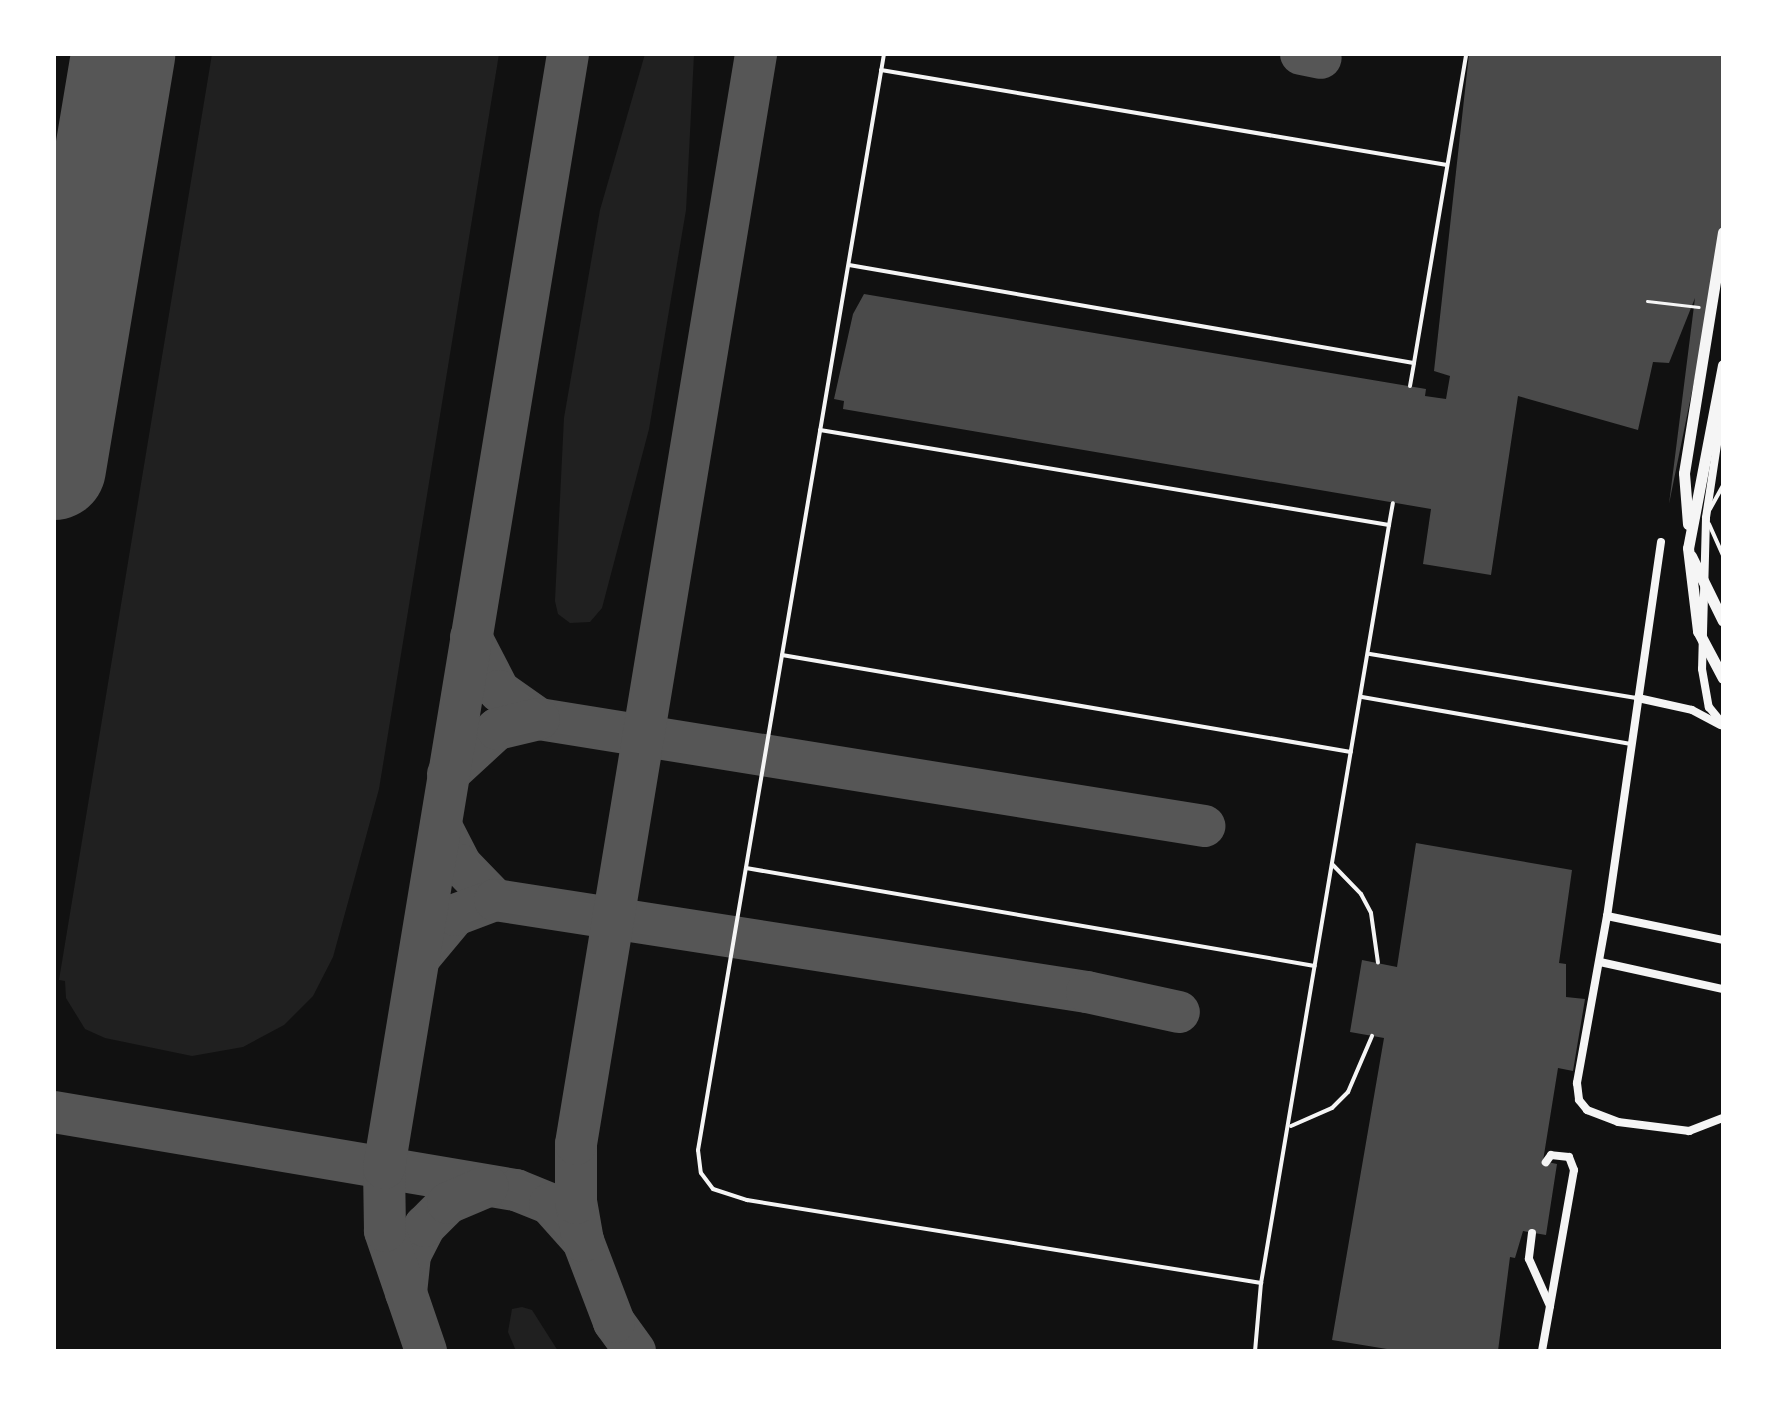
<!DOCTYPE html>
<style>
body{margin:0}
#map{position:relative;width:1777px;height:1405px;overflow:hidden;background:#111;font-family:"Zilla Slab",serif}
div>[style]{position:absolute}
.green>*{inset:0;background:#202020}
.taxiway>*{height:42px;margin:-21px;padding:0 21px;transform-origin:21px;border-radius:21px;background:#565656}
.runway>*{height:104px;margin:-52px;padding:0 52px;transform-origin:52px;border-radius:52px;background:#565656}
.building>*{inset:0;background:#4a4a4a}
.path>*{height:3px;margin:-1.5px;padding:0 1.5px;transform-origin:1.5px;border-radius:1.5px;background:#f5f5f5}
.service>*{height:4px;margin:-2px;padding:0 2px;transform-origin:2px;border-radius:2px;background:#f5f5f5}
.minor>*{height:8px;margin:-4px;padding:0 4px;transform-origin:4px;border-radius:4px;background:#f5f5f5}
.secondary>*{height:11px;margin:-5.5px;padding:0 5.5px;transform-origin:5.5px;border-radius:5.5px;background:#f5f5f5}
span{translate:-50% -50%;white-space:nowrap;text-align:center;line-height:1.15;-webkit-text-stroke:8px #fff;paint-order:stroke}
.frame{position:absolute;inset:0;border:56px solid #fff;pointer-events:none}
</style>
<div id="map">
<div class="green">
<div style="clip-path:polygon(212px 54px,499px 54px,379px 789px,333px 957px,313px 996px,284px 1025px,243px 1047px,192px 1056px,105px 1038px,85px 1029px,66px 998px,65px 981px,59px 980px)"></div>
<div style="clip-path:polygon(645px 54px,694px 54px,686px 210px,649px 429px,602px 608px,590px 622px,570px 623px,558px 614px,555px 601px,564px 418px,600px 210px)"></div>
<div style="clip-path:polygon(522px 1307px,532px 1310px,558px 1351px,516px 1351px,508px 1332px,512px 1309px)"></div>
</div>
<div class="taxiway">
<div style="left:1301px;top:54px;width:20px;rotate:11deg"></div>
<div style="left:471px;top:637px;width:61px;rotate:62.6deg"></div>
<div style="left:499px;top:691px;width:49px;rotate:35deg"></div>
<div style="left:539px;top:719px;width:674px;rotate:9.14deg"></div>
<div style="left:448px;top:774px;width:67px;rotate:-42.6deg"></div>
<div style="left:497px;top:729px;width:43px;rotate:-13.4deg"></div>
<div style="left:441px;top:826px;width:44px;rotate:62.9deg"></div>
<div style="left:461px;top:865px;width:49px;rotate:45.8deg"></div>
<div style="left:420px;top:957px;width:55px;rotate:-50.2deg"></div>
<div style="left:455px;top:915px;width:43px;rotate:-20.6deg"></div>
<div style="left:495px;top:900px;width:599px;rotate:8.83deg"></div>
<div style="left:1087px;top:992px;width:94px;rotate:12.3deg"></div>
<div style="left:54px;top:1112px;width:469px;rotate:9.6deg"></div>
<div style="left:516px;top:1190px;width:37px;rotate:22deg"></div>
<div style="left:550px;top:1204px;width:50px;rotate:48.3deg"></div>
<div style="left:406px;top:1293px;width:38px;rotate:-84deg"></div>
<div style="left:410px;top:1255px;width:33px;rotate:-63deg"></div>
<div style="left:425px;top:1226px;width:33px;rotate:-45deg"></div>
<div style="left:448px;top:1203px;width:43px;rotate:-23deg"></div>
<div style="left:426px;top:1351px;width:127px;rotate:-108.9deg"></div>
<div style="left:385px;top:1231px;width:63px;rotate:-90.9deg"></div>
<div style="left:384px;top:1168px;width:1129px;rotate:-80.62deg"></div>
<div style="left:635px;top:1351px;width:36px;rotate:-126deg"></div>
<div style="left:614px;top:1322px;width:87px;rotate:-110.9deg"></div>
<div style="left:583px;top:1241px;width:39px;rotate:-100deg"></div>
<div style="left:576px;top:1203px;width:59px;rotate:-90deg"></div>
<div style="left:576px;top:1144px;width:1105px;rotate:-80.62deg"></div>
</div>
<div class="runway">
<div style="left:54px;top:468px;width:420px;rotate:-80.5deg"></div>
</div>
<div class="building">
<div style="clip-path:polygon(1469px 54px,1723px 54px,1723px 239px,1669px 504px,1695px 298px,1669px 363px,1653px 362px,1638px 430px,1518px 396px,1491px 575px,1423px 564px,1431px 509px,843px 409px,844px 401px,834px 399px,853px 314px,864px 294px,1426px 389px,1425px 396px,1446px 399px,1450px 376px,1434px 371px)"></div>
<div style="clip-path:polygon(1416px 843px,1572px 870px,1559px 963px,1566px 964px,1566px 997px,1585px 999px,1573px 1071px,1558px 1068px,1543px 1161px,1557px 1164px,1546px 1235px,1523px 1231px,1515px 1258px,1510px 1257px,1498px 1351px,1399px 1351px,1332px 1340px,1384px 1038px,1350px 1032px,1362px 960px,1397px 967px)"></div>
</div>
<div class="path">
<div style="left:1647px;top:301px;width:52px;rotate:6.6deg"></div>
</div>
<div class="service">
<div style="left:884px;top:54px;width:1112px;rotate:99.63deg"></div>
<div style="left:698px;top:1150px;width:23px;rotate:83deg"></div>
<div style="left:701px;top:1173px;width:20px;rotate:53deg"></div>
<div style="left:713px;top:1189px;width:36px;rotate:18deg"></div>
<div style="left:747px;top:1200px;width:521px;rotate:9.17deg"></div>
<div style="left:881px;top:70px;width:574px;rotate:9.53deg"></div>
<div style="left:849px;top:265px;width:573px;rotate:9.84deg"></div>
<div style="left:1414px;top:363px;width:313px;rotate:-80.4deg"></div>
<div style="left:1410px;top:386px;width:23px;rotate:-80deg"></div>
<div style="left:820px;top:430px;width:577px;rotate:9.48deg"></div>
<div style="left:1389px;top:525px;width:769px;rotate:99.58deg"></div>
<div style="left:1261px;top:1283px;width:68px;rotate:95deg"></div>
<div style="left:1710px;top:509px;width:26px;rotate:-61deg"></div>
<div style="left:1709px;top:524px;width:34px;rotate:66deg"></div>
<div style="left:1389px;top:525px;width:22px;rotate:-80deg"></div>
<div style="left:1370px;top:654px;width:270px;rotate:9.4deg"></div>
<div style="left:782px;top:655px;width:577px;rotate:9.67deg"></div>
<div style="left:1362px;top:697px;width:273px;rotate:9.9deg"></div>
<div style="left:1332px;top:864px;width:42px;rotate:46deg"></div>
<div style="left:1361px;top:894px;width:21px;rotate:62deg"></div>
<div style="left:1371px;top:913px;width:50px;rotate:82deg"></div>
<div style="left:746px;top:868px;width:577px;rotate:9.77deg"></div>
<div style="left:1291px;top:1126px;width:45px;rotate:-23.7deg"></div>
<div style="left:1332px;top:1108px;width:23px;rotate:-45deg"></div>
<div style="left:1348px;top:1092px;width:61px;rotate:-66.8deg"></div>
</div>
<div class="minor">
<div style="left:1723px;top:405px;width:114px;rotate:98.6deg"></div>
<div style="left:1706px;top:518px;width:151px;rotate:91.5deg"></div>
<div style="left:1702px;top:669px;width:39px;rotate:80deg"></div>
<div style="left:1709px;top:707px;width:22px;rotate:51deg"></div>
<div style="left:1661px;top:542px;width:378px;rotate:98.2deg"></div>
<div style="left:1607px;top:916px;width:170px;rotate:100.2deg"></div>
<div style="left:1577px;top:1083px;width:17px;rotate:83deg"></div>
<div style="left:1579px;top:1100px;width:13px;rotate:51deg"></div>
<div style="left:1587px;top:1110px;width:33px;rotate:21deg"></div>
<div style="left:1618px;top:1122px;width:72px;rotate:7.2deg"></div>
<div style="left:1689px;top:1131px;width:36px;rotate:-21deg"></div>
<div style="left:1638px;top:698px;width:55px;rotate:12.5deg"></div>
<div style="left:1692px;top:710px;width:32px;rotate:28deg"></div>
<div style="left:1607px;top:916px;width:118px;rotate:11.7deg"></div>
<div style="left:1600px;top:962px;width:126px;rotate:12.4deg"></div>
<div style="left:1532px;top:1233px;width:26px;rotate:97deg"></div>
<div style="left:1529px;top:1259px;width:51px;rotate:65.9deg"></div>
<div style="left:1550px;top:1306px;width:138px;rotate:-80deg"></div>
<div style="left:1574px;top:1170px;width:14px;rotate:-111deg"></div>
<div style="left:1569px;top:1157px;width:18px;rotate:-174deg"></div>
<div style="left:1551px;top:1155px;width:9px;rotate:126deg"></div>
<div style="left:1542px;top:1351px;width:46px;rotate:-79.9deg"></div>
</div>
<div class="secondary">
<div style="left:1723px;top:365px;width:186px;rotate:100.8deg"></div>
<div style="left:1688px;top:548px;width:84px;rotate:83.1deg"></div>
<div style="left:1698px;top:631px;width:53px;rotate:62deg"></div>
<div style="left:1688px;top:524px;width:51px;rotate:-94.5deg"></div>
<div style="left:1684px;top:473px;width:244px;rotate:-80.8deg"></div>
<div style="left:1691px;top:556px;width:72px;rotate:63.8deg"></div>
</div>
<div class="frame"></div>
</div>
